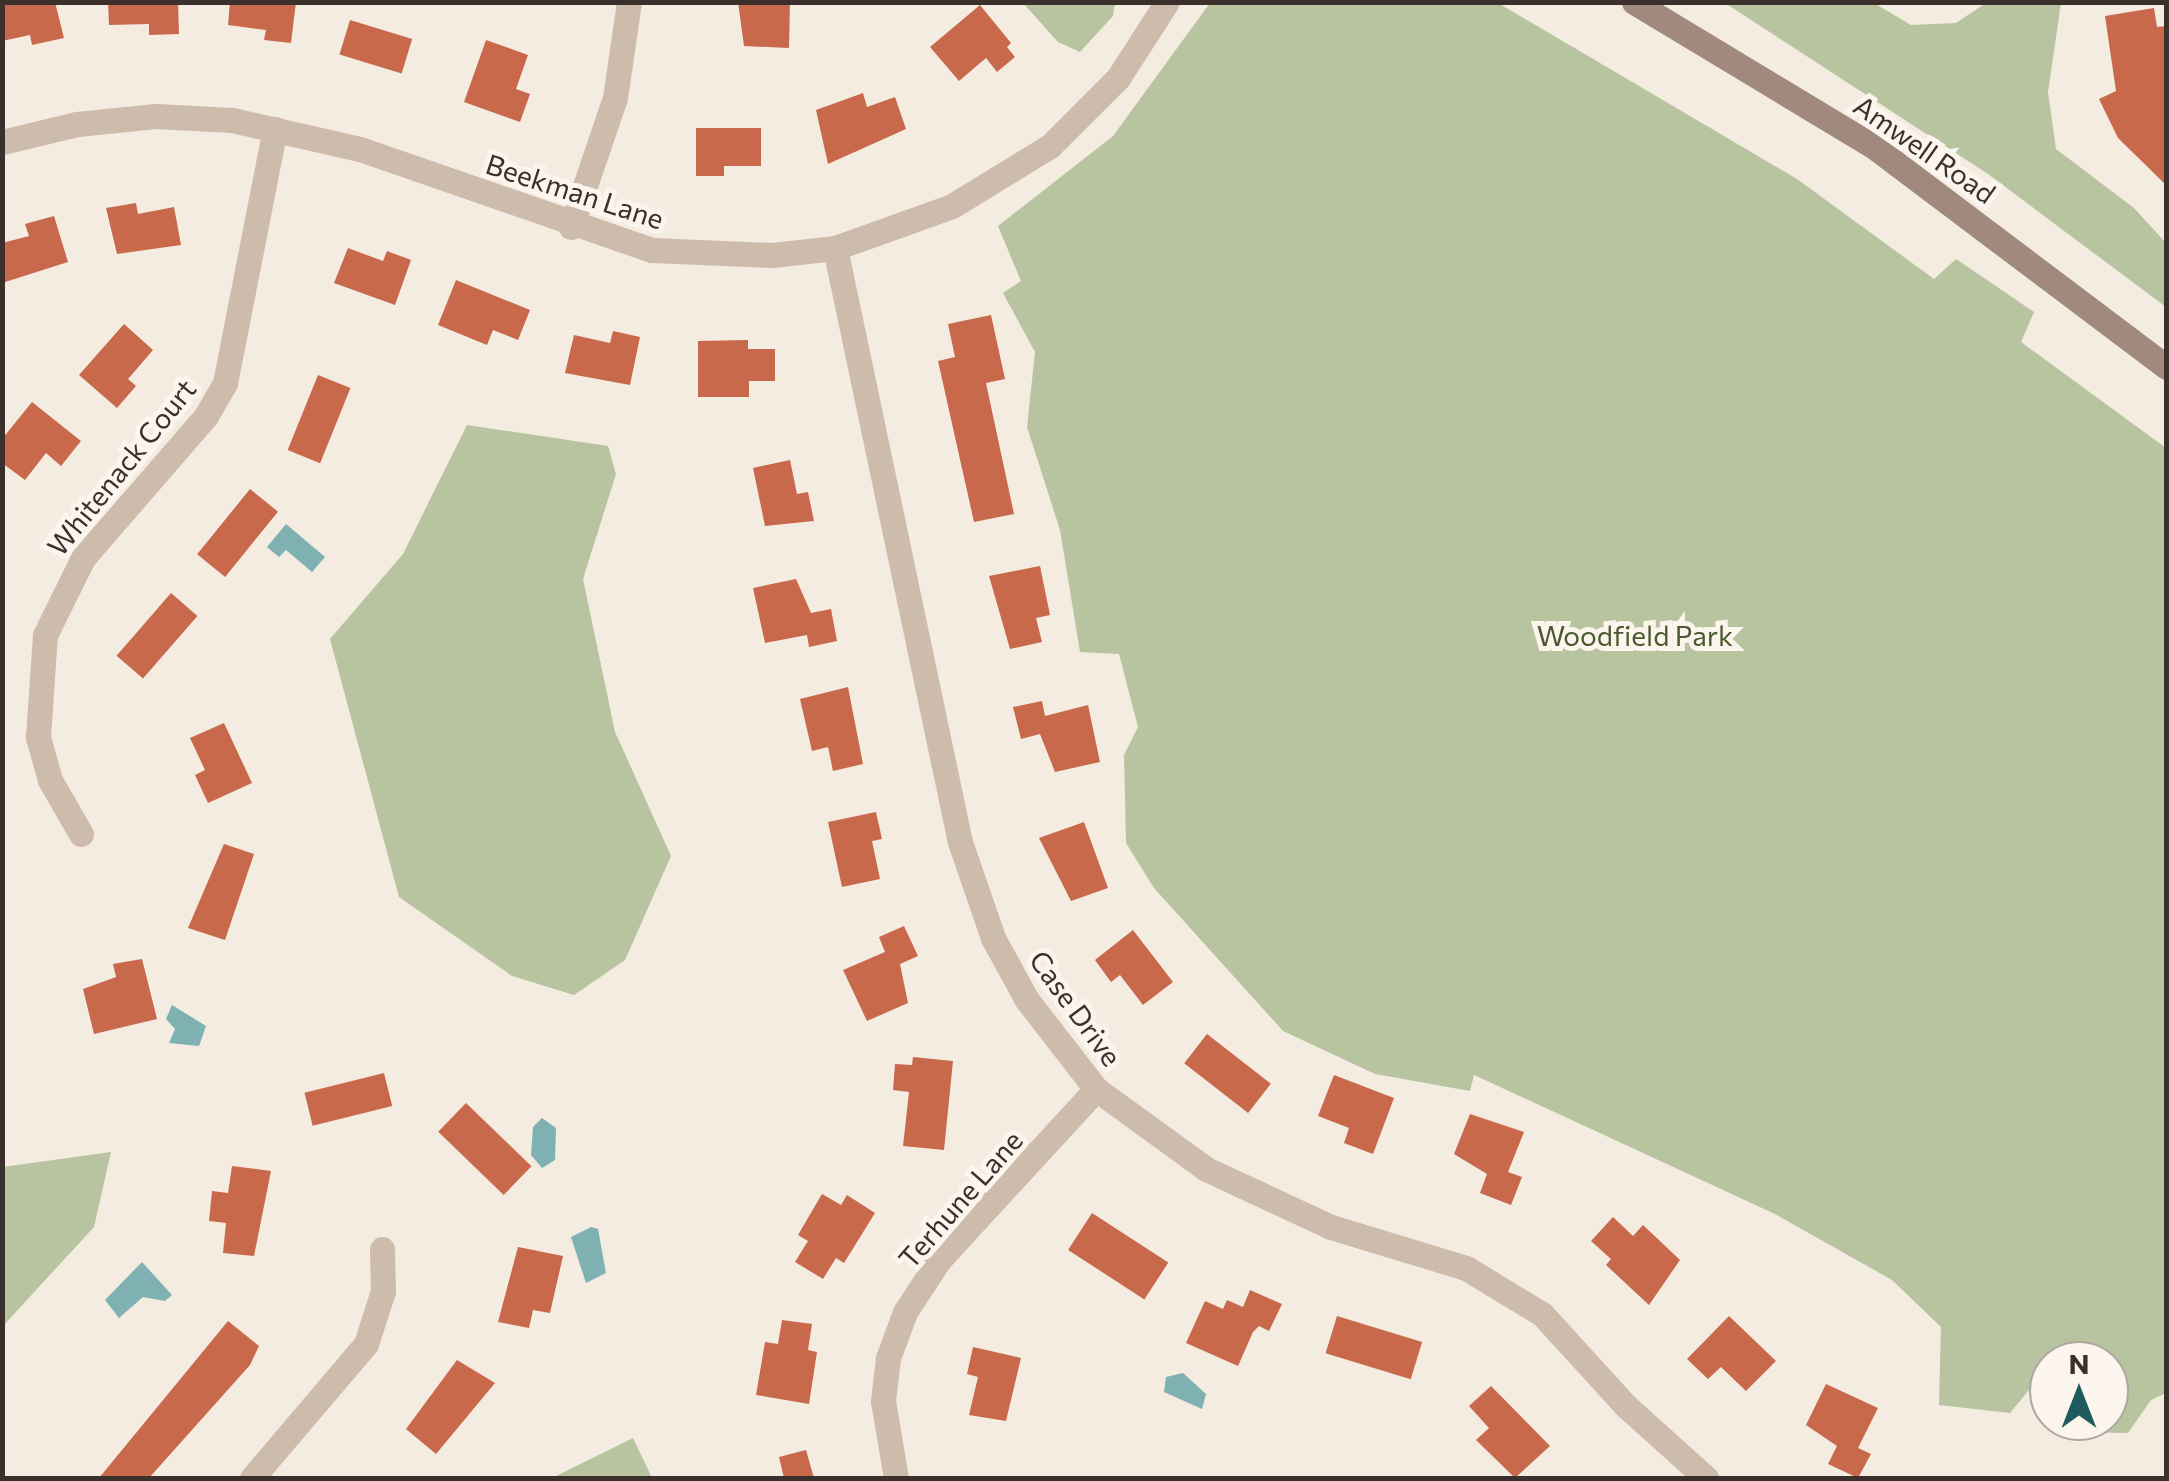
<!DOCTYPE html>
<style>
body{margin:0}
#map{position:relative;width:2169px;height:1481px;overflow:hidden;background:#f4ebe1;font-family:Commissioner,sans-serif}
div>[style]{position:absolute}
.green>*{inset:0;background:#b8c4a0}
.water>*{inset:0;background:#7fb0b2}
.building>*{inset:0;background:#c8694b;transform-origin:0 0}
.minor>*{height:25px;margin:-12.5px;padding:0 12.5px;transform-origin:12.5px;border-radius:12.5px;background:#cdbbac}
.secondary>*{height:25px;margin:-12.5px;padding:0 12.5px;transform-origin:12.5px;border-radius:12.5px;background:#a18a7d}
span{translate:-50% -50%;white-space:nowrap;text-align:center;line-height:1.15;-webkit-text-stroke:10px #fbf5ee;paint-order:stroke}
.street-label{font-size:28px;color:#3b302b}
.park-label{font-size:28px;color:#4a5a2e}
.frame{position:absolute;inset:0;border:5px solid #3b302b;pointer-events:none}
.north{position:absolute;left:2029px;top:1341px;width:100px;height:100px;box-sizing:border-box;background:#fbf5ee;border:2px solid #aea6a0;border-radius:50%;rotate:0deg;font-size:28px;font-weight:700;line-height:40px;text-align:center;color:#3b302b}
.north::after{content:'';display:block;margin:auto;width:35px;height:45px;background:#1f5a5e;clip-path:polygon(50% 0,100% 100%,50% 72%,0 100%)}
</style>
<div id="map">
<div class="green">
<div style="clip-path:polygon(1023px 3px,1115px 3px,1113px 16px,1080px 52px,1058px 42px)"></div>
<div style="clip-path:polygon(1210px 3px,1498px 3px,1797px 179px,1934px 279px,1956px 259px,2034px 312px,2021px 342px,2166px 448px,2166px 1393px,2151px 1400px,2128px 1433px,2071px 1432px,2066px 1421px,2109px 1421px,2109px 1361px,2049px 1361px,2049px 1385px,2034px 1384px,2010px 1413px,1939px 1405px,1941px 1327px,1892px 1280px,1775px 1214px,1474px 1075px,1470px 1091px,1375px 1074px,1283px 1031px,1154px 888px,1126px 843px,1124px 755px,1138px 727px,1119px 654px,1080px 652px,1060px 530px,1027px 427px,1035px 352px,1003px 293px,1021px 281px,998px 226px,1113px 136px)"></div>
<div style="clip-path:polygon(1725px 3px,1874px 3px,1911px 25px,1956px 23px,1986px 3px,2061px 3px,2048px 92px,2056px 149px,2134px 208px,2166px 243px,2166px 307px,1988px 174px)"></div>
<div style="clip-path:polygon(467px 425px,608px 446px,616px 474px,583px 579px,615px 732px,671px 856px,625px 960px,574px 995px,512px 976px,399px 897px,330px 639px,403px 554px)"></div>
<div style="clip-path:polygon(111px 1152px,94px 1227px,3px 1326px,3px 1167px)"></div>
<div style="clip-path:polygon(633px 1438px,652px 1478px,552px 1478px)"></div>
</div>
<div class="water">
<div style="clip-path:polygon(286px 524px,325px 557px,312px 572px,286px 550px,279px 557px,267px 547px)"></div>
<div style="clip-path:polygon(172px 1005px,206px 1026px,199px 1046px,169px 1043px,175px 1029px,166px 1019px)"></div>
<div style="clip-path:polygon(542px 1118px,556px 1128px,555px 1160px,542px 1168px,531px 1155px,533px 1127px)"></div>
<div style="clip-path:polygon(591px 1227px,598px 1229px,606px 1273px,586px 1283px,571px 1237px)"></div>
<div style="clip-path:polygon(142px 1262px,172px 1295px,165px 1301px,143px 1297px,119px 1318px,105px 1300px)"></div>
<div style="clip-path:polygon(1183px 1373px,1206px 1394px,1202px 1409px,1164px 1392px,1166px 1377px)"></div>
</div>
<div class="building">
<div style="clip-path:polygon(2px 2px,55px 2px,64px 38px,32px 45px,30px 35px,2px 41px)"></div>
<div style="clip-path:polygon(108px 2px,178px 2px,179px 34px,149px 35px,149px 24px,109px 25px)"></div>
<div style="clip-path:polygon(230px 2px,296px 2px,291px 43px,264px 40px,266px 30px,228px 25px)"></div>
<div style="clip-path:polygon(738px 2px,790px 2px,789px 48px,744px 46px)"></div>
<div style="clip-path:polygon(980px 5px,1011px 43px,1007px 47px,1015px 57px,997px 72px,986px 58px,959px 81px,930px 47px)"></div>
<div style="clip-path:polygon(2154px 8px,2157px 27px,2166px 26px,2166px 185px,2118px 138px,2099px 99px,2116px 91px,2105px 16px)"></div>
<div style="left:350px;top:20px;width:65px;height:36px;rotate:17deg"></div>
<div style="clip-path:polygon(486px 40px,528px 55px,516px 89px,530px 94px,520px 122px,464px 102px)"></div>
<div style="clip-path:polygon(863px 93px,867px 107px,895px 97px,906px 129px,828px 164px,816px 110px)"></div>
<div style="clip-path:polygon(696px 128px,761px 128px,761px 166px,724px 166px,724px 176px,696px 176px)"></div>
<div style="clip-path:polygon(136px 203px,138px 214px,174px 207px,181px 245px,117px 254px,106px 208px)"></div>
<div style="clip-path:polygon(54px 216px,68px 262px,2px 283px,2px 243px,29px 236px,25px 224px)"></div>
<div style="clip-path:polygon(348px 248px,383px 261px,387px 251px,411px 260px,395px 305px,334px 283px)"></div>
<div style="clip-path:polygon(456px 280px,530px 310px,518px 340px,493px 330px,487px 345px,438px 325px)"></div>
<div style="clip-path:polygon(991px 315px,1005px 379px,986px 383px,1014px 514px,974px 522px,938px 361px,955px 357px,948px 324px)"></div>
<div style="clip-path:polygon(124px 324px,153px 350px,128px 379px,136px 386px,117px 408px,79px 375px)"></div>
<div style="clip-path:polygon(613px 331px,640px 337px,630px 385px,565px 373px,574px 335px,610px 343px)"></div>
<div style="clip-path:polygon(748px 340px,748px 349px,775px 349px,775px 381px,749px 381px,749px 397px,698px 397px,698px 341px)"></div>
<div style="left:318px;top:375px;width:35px;height:81px;rotate:22deg"></div>
<div style="clip-path:polygon(32px 402px,81px 441px,61px 466px,46px 453px,25px 480px,2px 463px,2px 439px)"></div>
<div style="clip-path:polygon(790px 460px,797px 494px,808px 492px,814px 521px,765px 526px,753px 468px)"></div>
<div style="left:250px;top:489px;width:36px;height:84px;rotate:39deg"></div>
<div style="clip-path:polygon(1040px 566px,1050px 615px,1036px 618px,1042px 642px,1010px 649px,989px 576px)"></div>
<div style="clip-path:polygon(796px 579px,811px 613px,831px 609px,837px 641px,809px 647px,807px 635px,765px 643px,753px 588px)"></div>
<div style="left:171px;top:593px;width:35px;height:83px;rotate:41deg"></div>
<div style="clip-path:polygon(848px 687px,863px 764px,833px 771px,828px 747px,812px 751px,800px 699px)"></div>
<div style="clip-path:polygon(1042px 701px,1045px 716px,1088px 705px,1100px 762px,1055px 772px,1040px 734px,1021px 739px,1013px 707px)"></div>
<div style="clip-path:polygon(224px 723px,252px 783px,208px 803px,195px 775px,205px 770px,190px 738px)"></div>
<div style="clip-path:polygon(876px 812px,882px 839px,872px 841px,880px 879px,842px 887px,828px 822px)"></div>
<div style="clip-path:polygon(1084px 822px,1108px 888px,1071px 901px,1039px 838px)"></div>
<div style="clip-path:polygon(224px 844px,254px 854px,225px 940px,188px 928px)"></div>
<div style="clip-path:polygon(904px 926px,918px 956px,900px 964px,908px 1003px,867px 1021px,843px 970px,885px 952px,879px 937px)"></div>
<div style="clip-path:polygon(1133px 930px,1173px 982px,1143px 1005px,1120px 975px,1111px 982px,1095px 960px)"></div>
<div style="clip-path:polygon(142px 959px,157px 1019px,94px 1034px,83px 989px,116px 977px,113px 964px)"></div>
<div style="left:1207px;top:1034px;width:81px;height:37px;rotate:38deg"></div>
<div style="clip-path:polygon(913px 1057px,953px 1061px,944px 1150px,903px 1146px,909px 1092px,893px 1090px,895px 1064px,912px 1065px)"></div>
<div style="left:384px;top:1073px;width:34px;height:82px;rotate:76deg"></div>
<div style="clip-path:polygon(1334px 1075px,1394px 1098px,1373px 1154px,1344px 1143px,1349px 1128px,1318px 1116px)"></div>
<div style="left:466px;top:1103px;width:91px;height:40px;rotate:44deg"></div>
<div style="clip-path:polygon(1470px 1114px,1524px 1132px,1508px 1172px,1522px 1177px,1511px 1205px,1480px 1193px,1487px 1174px,1454px 1154px)"></div>
<div style="clip-path:polygon(232px 1166px,271px 1171px,254px 1256px,223px 1253px,226px 1223px,209px 1221px,212px 1191px,228px 1193px)"></div>
<div style="clip-path:polygon(822px 1194px,841px 1205px,847px 1195px,875px 1213px,844px 1263px,836px 1258px,823px 1279px,795px 1262px,808px 1241px,798px 1235px)"></div>
<div style="left:1092px;top:1213px;width:91px;height:44px;rotate:33deg"></div>
<div style="clip-path:polygon(1613px 1217px,1633px 1236px,1643px 1225px,1680px 1260px,1649px 1305px,1606px 1265px,1611px 1259px,1591px 1241px)"></div>
<div style="clip-path:polygon(518px 1247px,563px 1256px,550px 1313px,533px 1310px,529px 1328px,498px 1322px)"></div>
<div style="clip-path:polygon(1250px 1290px,1282px 1304px,1269px 1331px,1259px 1326px,1253px 1332px,1238px 1366px,1186px 1343px,1205px 1301px,1223px 1309px,1227px 1300px,1243px 1307px)"></div>
<div style="left:1337px;top:1316px;width:89px;height:39px;rotate:17deg"></div>
<div style="clip-path:polygon(1729px 1316px,1776px 1361px,1746px 1391px,1721px 1367px,1708px 1379px,1687px 1359px)"></div>
<div style="clip-path:polygon(782px 1320px,812px 1324px,808px 1350px,817px 1352px,809px 1404px,756px 1395px,765px 1342px,778px 1344px)"></div>
<div style="clip-path:polygon(228px 1321px,259px 1346px,250px 1365px,149px 1478px,99px 1478px)"></div>
<div style="clip-path:polygon(973px 1347px,1021px 1358px,1006px 1421px,969px 1415px,978px 1377px,967px 1374px)"></div>
<div style="clip-path:polygon(457px 1360px,495px 1383px,436px 1454px,406px 1429px)"></div>
<div style="clip-path:polygon(1826px 1384px,1878px 1408px,1858px 1448px,1871px 1454px,1858px 1478px,1828px 1464px,1837px 1446px,1806px 1425px)"></div>
<div style="clip-path:polygon(1491px 1386px,1550px 1446px,1515px 1478px,1476px 1440px,1489px 1428px,1469px 1406px)"></div>
<div style="clip-path:polygon(806px 1450px,814px 1478px,784px 1478px,779px 1457px)"></div>
</div>
<div class="minor">
<div style="left:2px;top:142px;width:77px;rotate:-13.5deg"></div>
<div style="left:77px;top:124px;width:79px;rotate:-5.8deg"></div>
<div style="left:156px;top:116px;width:76px;rotate:3deg"></div>
<div style="left:232px;top:120px;width:131px;rotate:12.8deg"></div>
<div style="left:360px;top:149px;width:309px;rotate:19.1deg"></div>
<div style="left:652px;top:250px;width:120px;rotate:2.4deg"></div>
<div style="left:772px;top:255px;width:63px;rotate:-6.3deg"></div>
<div style="left:835px;top:248px;width:124px;rotate:-19.7deg"></div>
<div style="left:952px;top:206px;width:115px;rotate:-31.5deg"></div>
<div style="left:1050px;top:146px;width:96px;rotate:-45deg"></div>
<div style="left:1118px;top:78px;width:90px;rotate:-57.2deg"></div>
<div style="left:571px;top:227px;width:136px;rotate:-71.2deg"></div>
<div style="left:615px;top:98px;width:97px;rotate:-81.7deg"></div>
<div style="left:835px;top:248px;width:607px;rotate:78.12deg"></div>
<div style="left:960px;top:842px;width:102px;rotate:71deg"></div>
<div style="left:993px;top:938px;width:71px;rotate:61.3deg"></div>
<div style="left:1027px;top:1000px;width:113px;rotate:52.2deg"></div>
<div style="left:1096px;top:1089px;width:136px;rotate:36deg"></div>
<div style="left:1206px;top:1169px;width:138px;rotate:24.9deg"></div>
<div style="left:1331px;top:1227px;width:141px;rotate:16.9deg"></div>
<div style="left:1466px;top:1268px;width:89px;rotate:31.2deg"></div>
<div style="left:1542px;top:1314px;width:125px;rotate:47.6deg"></div>
<div style="left:1626px;top:1406px;width:108px;rotate:42deg"></div>
<div style="left:81px;top:834px;width:62px;rotate:-119.9deg"></div>
<div style="left:50px;top:780px;width:45px;rotate:-105.6deg"></div>
<div style="left:38px;top:737px;width:102px;rotate:-86.1deg"></div>
<div style="left:45px;top:635px;width:86px;rotate:-63.7deg"></div>
<div style="left:83px;top:558px;width:188px;rotate:-49.1deg"></div>
<div style="left:206px;top:416px;width:38px;rotate:-60deg"></div>
<div style="left:225px;top:383px;width:259px;rotate:-78.9deg"></div>
<div style="left:252px;top:1478px;width:176px;rotate:-49.6deg"></div>
<div style="left:366px;top:1344px;width:56px;rotate:-72.2deg"></div>
<div style="left:383px;top:1291px;width:42px;rotate:-91.4deg"></div>
<div style="left:896px;top:1478px;width:78px;rotate:-99.6deg"></div>
<div style="left:883px;top:1401px;width:43px;rotate:-83.4deg"></div>
<div style="left:888px;top:1358px;width:49px;rotate:-69.7deg"></div>
<div style="left:905px;top:1312px;width:62px;rotate:-56.8deg"></div>
<div style="left:939px;top:1260px;width:232px;rotate:-47.4deg"></div>
</div>
<div class="secondary">
<div style="left:1634px;top:2px;width:279px;rotate:31.1deg"></div>
<div style="left:1873px;top:146px;width:367px;rotate:37deg"></div>
</div>
<div class="street-label">
<span style="left:1925px;top:149px;rotate:35deg">Amwell Road</span>
<span style="left:575px;top:191px;rotate:18deg">Beekman Lane</span>
<span style="left:121px;top:467px;rotate:-51deg">Whitenack Court</span>
<span style="left:1076px;top:1008px;rotate:54deg">Case Drive</span>
<span style="left:960px;top:1199px;rotate:-49deg">Terhune Lane</span>
</div>
<div class="park-label">
<span style="left:1635px;top:635px">Woodfield Park</span>
</div>
<div class="frame"></div>
<div class="north">N</div>
</div>
